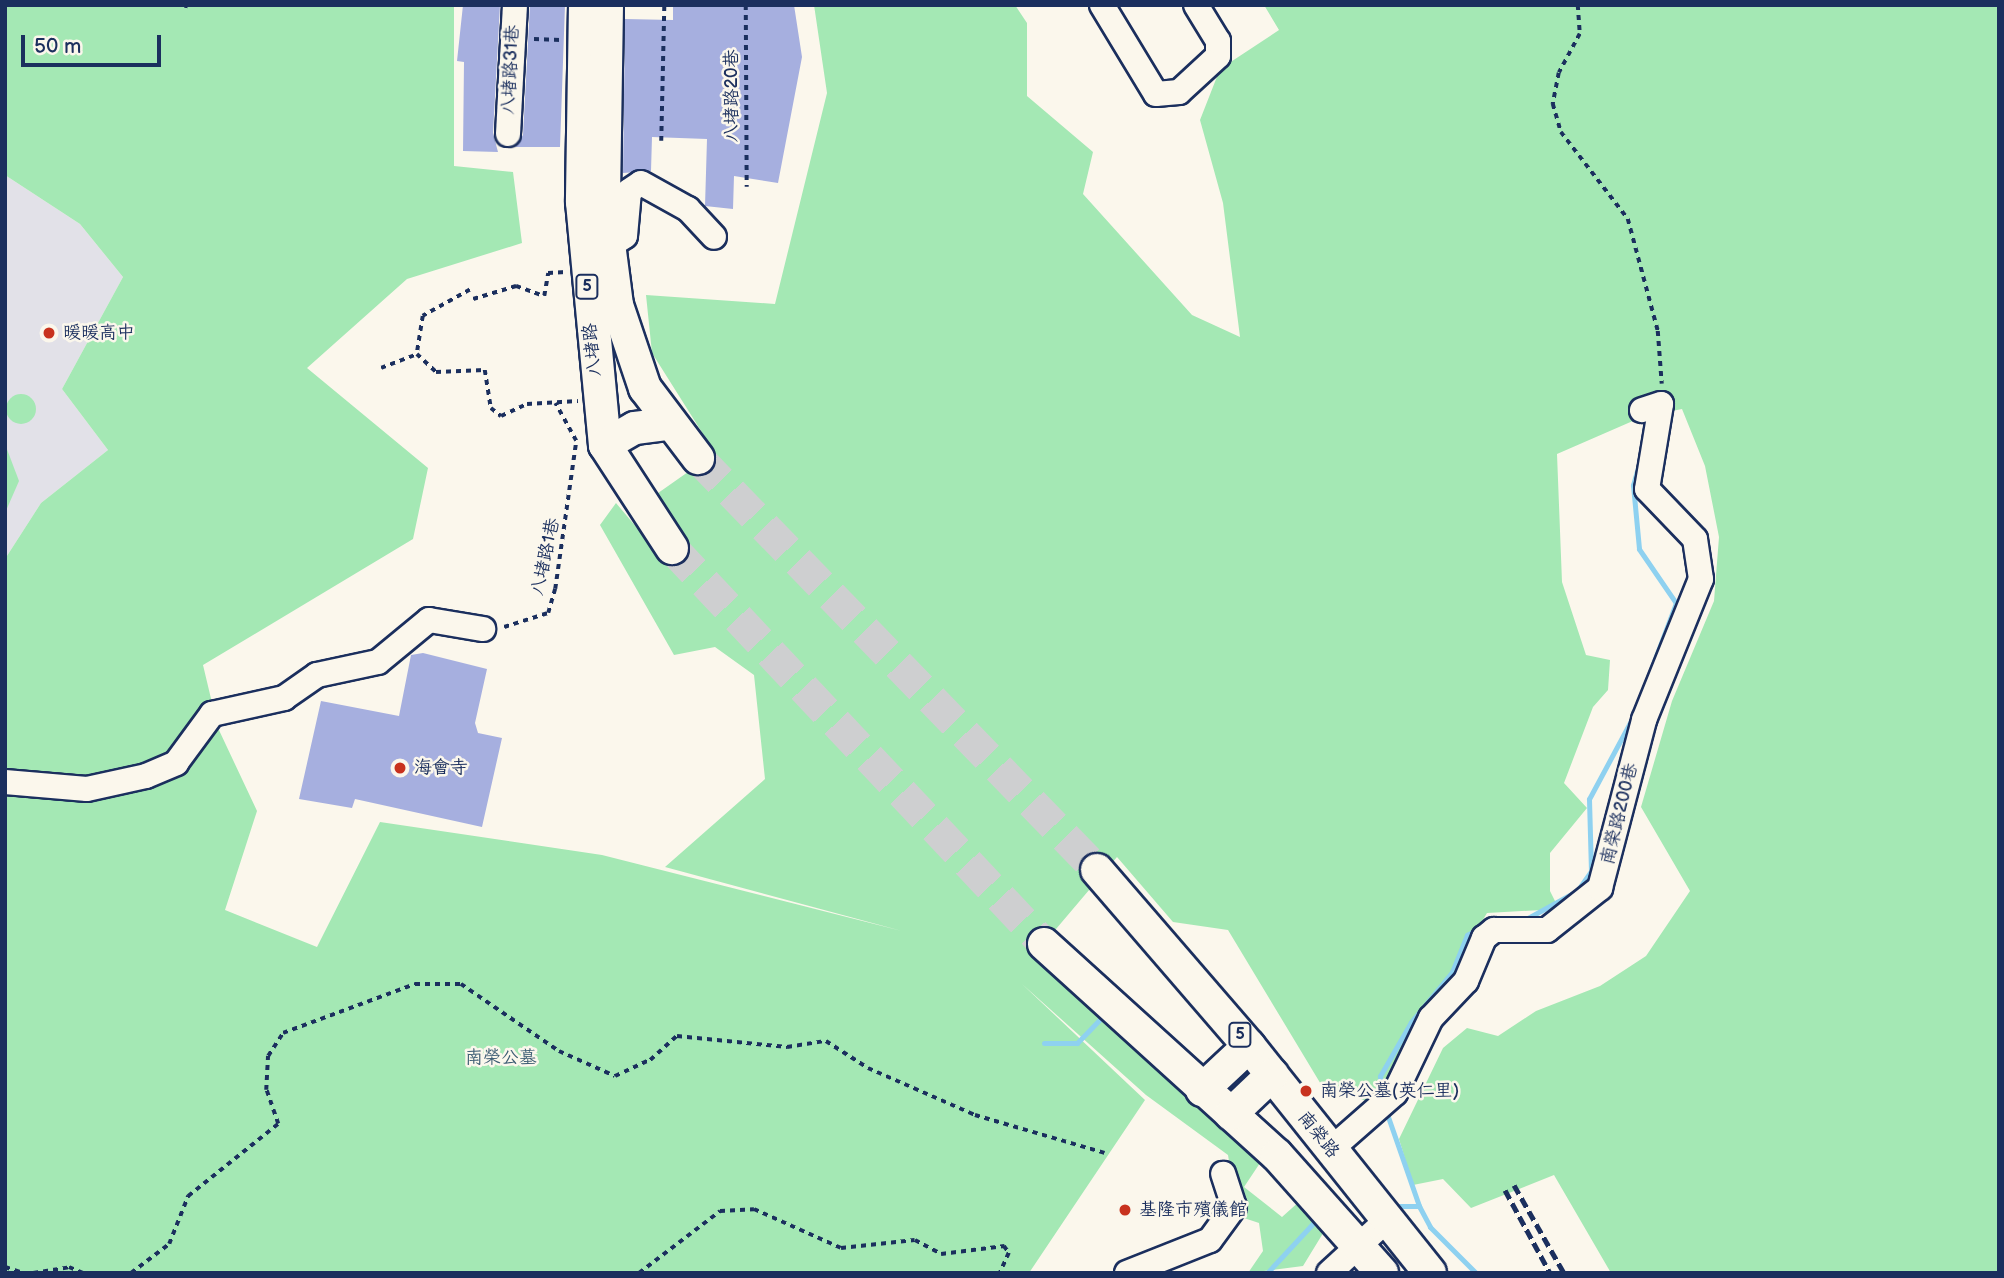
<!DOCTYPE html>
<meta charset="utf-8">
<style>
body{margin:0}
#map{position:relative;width:2004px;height:1278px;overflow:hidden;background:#fbf7ec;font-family:"Balsamiq Sans","LXGW WenKai TC",sans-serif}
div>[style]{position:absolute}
.built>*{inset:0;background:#e2e1e8}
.green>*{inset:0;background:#a4e8b4}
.round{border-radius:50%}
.stream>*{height:5px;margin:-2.5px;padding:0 2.5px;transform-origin:2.5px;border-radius:2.5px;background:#8ed1f0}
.building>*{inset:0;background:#a6afdf}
.major-tunnel>*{height:32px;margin-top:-16px;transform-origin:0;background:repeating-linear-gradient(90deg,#cecfd0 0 32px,transparent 0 48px)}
.path>*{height:3.5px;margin-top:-1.75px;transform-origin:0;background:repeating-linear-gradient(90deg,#1b2f5e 0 5px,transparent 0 10px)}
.roads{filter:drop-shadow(2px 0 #1b2f5e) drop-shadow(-2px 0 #1b2f5e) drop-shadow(0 2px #1b2f5e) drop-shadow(0 -2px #1b2f5e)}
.minor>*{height:24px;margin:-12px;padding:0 12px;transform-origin:12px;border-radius:12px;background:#fbf7ec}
.major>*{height:32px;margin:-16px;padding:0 16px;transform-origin:16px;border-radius:16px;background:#fbf7ec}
.rail>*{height:5px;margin-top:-2.5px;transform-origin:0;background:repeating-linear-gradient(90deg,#1b2f5e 0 10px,transparent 0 15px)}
.dots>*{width:19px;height:19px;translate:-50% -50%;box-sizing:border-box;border:4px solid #fbf7ec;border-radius:50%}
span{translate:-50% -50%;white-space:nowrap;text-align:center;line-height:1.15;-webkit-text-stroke:5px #fbf7ec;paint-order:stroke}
.shield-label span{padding:2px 5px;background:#fbf7ec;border:2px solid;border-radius:5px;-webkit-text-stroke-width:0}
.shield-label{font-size:16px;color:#1b2f5e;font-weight:700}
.street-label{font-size:18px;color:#1b2f5e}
.poi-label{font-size:18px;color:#1b2f5e}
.left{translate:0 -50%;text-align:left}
.park-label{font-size:18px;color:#3d5d74}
.frame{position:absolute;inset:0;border:7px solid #1b2f5e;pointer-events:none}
.scale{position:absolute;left:21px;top:35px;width:140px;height:32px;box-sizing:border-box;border:4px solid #1b2f5e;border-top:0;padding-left:9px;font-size:21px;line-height:24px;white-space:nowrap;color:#1b2f5e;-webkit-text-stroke:5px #fbf7ec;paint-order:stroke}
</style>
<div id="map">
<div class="built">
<div style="clip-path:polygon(5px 175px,80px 224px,123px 277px,62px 389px,108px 450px,41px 503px,5px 559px)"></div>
</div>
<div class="green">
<div style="clip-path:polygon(5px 5px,454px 5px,454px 166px,513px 172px,522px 243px,407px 279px,307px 368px,428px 468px,413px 539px,203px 665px,218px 728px,257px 811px,225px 910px,317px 947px,380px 822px,602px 855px,902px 931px,665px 867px,765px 779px,754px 675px,715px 647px,674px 655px,600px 525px,616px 503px,680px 579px,698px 555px,651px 498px,715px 453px,652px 353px,646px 295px,775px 304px,827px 93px,814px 5px,1015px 5px,1027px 23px,1027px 96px,1093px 152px,1083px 194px,1192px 315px,1240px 337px,1223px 203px,1200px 120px,1220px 69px,1279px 30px,1264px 5px,1999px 5px,1999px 1273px,1611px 1273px,1554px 1175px,1471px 1208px,1443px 1179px,1413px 1185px,1399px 1139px,1443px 1048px,1467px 1028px,1498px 1036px,1536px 1011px,1600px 986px,1646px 956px,1690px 891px,1641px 807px,1672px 701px,1714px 601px,1719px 537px,1705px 466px,1682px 409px,1642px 417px,1557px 454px,1562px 582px,1586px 655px,1610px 660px,1608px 690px,1593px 707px,1564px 783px,1587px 808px,1550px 853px,1550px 891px,1559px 909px,1487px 913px,1373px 1103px,1322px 1086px,1228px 930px,1173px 922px,1117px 857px,1034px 955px,1262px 1160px,1244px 1187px,1282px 1217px,1301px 1200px,1325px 1230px,1303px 1266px,1248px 1273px,1263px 1251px,1259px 1223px,1238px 1216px,1228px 1155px,1146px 1095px,1022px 984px,1145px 1100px,1029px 1273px,5px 1273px,5px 559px,41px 503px,108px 450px,62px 389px,123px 277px,80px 224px,5px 175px)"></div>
<div class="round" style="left:6px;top:394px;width:30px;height:30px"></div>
<div style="clip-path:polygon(5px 444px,19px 481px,5px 513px)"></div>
</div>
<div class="stream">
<div style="left:1639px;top:464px;width:22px;rotate:106deg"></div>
<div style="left:1633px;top:485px;width:64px;rotate:84.6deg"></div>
<div style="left:1639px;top:549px;width:65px;rotate:55.6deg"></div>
<div style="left:1676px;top:603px;width:94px;rotate:110.6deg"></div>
<div style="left:1526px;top:919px;width:58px;rotate:-28.8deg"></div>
<div style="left:1577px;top:891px;width:24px;rotate:-55deg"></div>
<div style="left:1591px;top:871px;width:72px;rotate:-91.6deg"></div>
<div style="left:1589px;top:799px;width:93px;rotate:-61.8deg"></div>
<div style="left:1044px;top:1043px;width:33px"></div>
<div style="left:1077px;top:1043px;width:39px;rotate:-46deg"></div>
<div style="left:1381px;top:1094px;width:18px;rotate:-93deg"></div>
<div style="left:1380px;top:1076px;width:62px;rotate:-60.1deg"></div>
<div style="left:1411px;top:1022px;width:65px;rotate:-50.6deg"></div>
<div style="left:1452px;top:972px;width:40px;rotate:-68deg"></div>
<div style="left:1467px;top:935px;width:29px;rotate:-29deg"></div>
<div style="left:1386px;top:1111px;width:101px;rotate:70.8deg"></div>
<div style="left:1390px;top:1206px;width:29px"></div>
<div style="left:1419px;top:1206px;width:24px;rotate:62deg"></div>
<div style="left:1430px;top:1227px;width:65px;rotate:45deg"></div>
<div style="left:1267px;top:1273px;width:75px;rotate:-47.2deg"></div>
</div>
<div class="building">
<div style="clip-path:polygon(463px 5px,500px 5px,493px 133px,498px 152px,463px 151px,464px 62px,457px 61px)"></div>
<div style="clip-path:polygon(530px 5px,565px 5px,560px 147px,515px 147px,523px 135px)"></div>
<div style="clip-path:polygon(673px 5px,794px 5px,802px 57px,778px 183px,734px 176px,733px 209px,705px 206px,707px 139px,652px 137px,651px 171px,623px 173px,625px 19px,673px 20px)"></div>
<div style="clip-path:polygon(423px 653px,487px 669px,475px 723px,478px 733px,502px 738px,482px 827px,355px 799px,352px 808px,299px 799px,321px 701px,399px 716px,411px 655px)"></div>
</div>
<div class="major-tunnel">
<div style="left:698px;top:458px;width:574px;rotate:45.92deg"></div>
<div style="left:672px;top:548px;width:543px;rotate:46.79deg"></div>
</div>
<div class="path">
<div style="left:746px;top:5px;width:182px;rotate:89.7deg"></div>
<div style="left:1578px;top:5px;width:29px;rotate:86deg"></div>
<div style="left:1580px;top:34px;width:44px;rotate:118.3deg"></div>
<div style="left:1559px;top:73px;width:32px;rotate:101deg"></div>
<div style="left:1553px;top:104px;width:29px;rotate:74deg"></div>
<div style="left:1561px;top:132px;width:110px;rotate:52.4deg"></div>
<div style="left:1628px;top:219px;width:116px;rotate:75deg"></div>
<div style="left:1658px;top:331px;width:53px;rotate:85.7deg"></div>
<div style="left:185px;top:8px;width:3px;rotate:-72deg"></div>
<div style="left:534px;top:39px;width:27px;rotate:2deg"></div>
<div style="left:661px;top:141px;width:136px;rotate:-88.7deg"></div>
<div style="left:470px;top:290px;width:54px;rotate:151deg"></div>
<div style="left:423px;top:316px;width:38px;rotate:99deg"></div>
<div style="left:417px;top:354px;width:26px;rotate:43deg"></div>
<div style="left:436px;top:372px;width:49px;rotate:-2.3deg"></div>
<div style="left:485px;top:370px;width:38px;rotate:81deg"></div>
<div style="left:491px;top:408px;width:13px;rotate:39deg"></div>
<div style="left:501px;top:416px;width:29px;rotate:-25deg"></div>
<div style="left:527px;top:404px;width:51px;rotate:-3.4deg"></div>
<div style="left:473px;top:299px;width:45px;rotate:-16.8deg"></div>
<div style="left:516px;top:286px;width:30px;rotate:20deg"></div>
<div style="left:544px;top:296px;width:23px;rotate:-80deg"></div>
<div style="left:548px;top:273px;width:18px;rotate:-3deg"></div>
<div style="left:381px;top:368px;width:39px;rotate:-21deg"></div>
<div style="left:504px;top:627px;width:46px;rotate:-17.7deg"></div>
<div style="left:548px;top:613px;width:25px;rotate:-74deg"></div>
<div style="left:555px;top:589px;width:149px;rotate:-81.9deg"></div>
<div style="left:576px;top:441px;width:43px;rotate:-118.9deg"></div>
<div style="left:5px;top:1267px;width:19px;rotate:18deg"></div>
<div style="left:33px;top:1273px;width:36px;rotate:-9deg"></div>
<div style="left:69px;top:1267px;width:15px;rotate:23deg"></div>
<div style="left:131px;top:1273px;width:48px;rotate:-37.3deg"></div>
<div style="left:169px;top:1244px;width:52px;rotate:-68.4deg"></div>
<div style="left:188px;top:1196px;width:115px;rotate:-38.7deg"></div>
<div style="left:278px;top:1124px;width:36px;rotate:-109deg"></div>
<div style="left:266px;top:1090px;width:34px;rotate:-87deg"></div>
<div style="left:268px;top:1056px;width:27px;rotate:-57deg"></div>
<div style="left:283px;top:1033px;width:141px;rotate:-20.4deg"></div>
<div style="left:415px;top:984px;width:46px"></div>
<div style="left:461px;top:984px;width:119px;rotate:34.4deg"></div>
<div style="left:559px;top:1051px;width:61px;rotate:24.1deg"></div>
<div style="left:615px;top:1076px;width:38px;rotate:-25deg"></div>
<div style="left:650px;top:1060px;width:36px;rotate:-42deg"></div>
<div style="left:677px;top:1036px;width:111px;rotate:5.7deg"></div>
<div style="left:787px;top:1047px;width:39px;rotate:-9deg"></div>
<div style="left:826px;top:1041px;width:50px;rotate:32.7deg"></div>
<div style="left:868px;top:1068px;width:117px;rotate:23.7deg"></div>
<div style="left:975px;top:1115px;width:135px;rotate:16.3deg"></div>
<div style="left:639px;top:1273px;width:102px;rotate:-37.4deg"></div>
<div style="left:720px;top:1211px;width:34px;rotate:-3deg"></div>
<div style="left:754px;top:1209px;width:95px;rotate:24.1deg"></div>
<div style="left:841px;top:1248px;width:74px;rotate:-6.2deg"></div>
<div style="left:915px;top:1240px;width:30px;rotate:28deg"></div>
<div style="left:941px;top:1254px;width:64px;rotate:-7.2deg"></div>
<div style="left:1004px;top:1246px;width:9px;rotate:54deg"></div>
<div style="left:1009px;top:1253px;width:22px;rotate:114deg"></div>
</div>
<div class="roads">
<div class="minor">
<div style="left:1102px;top:5px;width:104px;rotate:58.8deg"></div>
<div style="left:1156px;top:94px;width:23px;rotate:-5deg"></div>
<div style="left:1179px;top:92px;width:53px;rotate:-42.7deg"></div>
<div style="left:1218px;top:56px;width:15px;rotate:-90deg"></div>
<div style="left:1218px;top:41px;width:42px;rotate:-121.4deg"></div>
<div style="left:508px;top:134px;width:129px;rotate:-86.9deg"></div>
<div style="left:608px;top:247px;width:20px;rotate:-33deg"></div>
<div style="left:625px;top:236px;width:45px;rotate:-84.9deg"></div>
<div style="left:629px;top:191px;width:14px;rotate:-34deg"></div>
<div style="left:641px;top:183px;width:54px;rotate:29deg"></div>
<div style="left:688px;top:209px;width:38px;rotate:47deg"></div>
<div style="left:5px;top:782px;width:82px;rotate:4.9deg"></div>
<div style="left:87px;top:789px;width:60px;rotate:-12.4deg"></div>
<div style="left:146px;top:776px;width:33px;rotate:-23deg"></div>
<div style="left:176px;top:763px;width:61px;rotate:-53.7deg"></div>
<div style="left:212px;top:714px;width:74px;rotate:-12.5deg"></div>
<div style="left:284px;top:698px;width:40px;rotate:-34.9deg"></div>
<div style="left:317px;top:675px;width:62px;rotate:-12deg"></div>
<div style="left:378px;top:662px;width:66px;rotate:-39.5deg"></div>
<div style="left:429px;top:620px;width:55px;rotate:9.5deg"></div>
<div style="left:1329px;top:1151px;width:88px;rotate:-41.3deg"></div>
<div style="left:1395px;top:1093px;width:83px;rotate:-64.4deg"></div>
<div style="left:1431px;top:1018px;width:51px;rotate:-46.6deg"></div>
<div style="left:1466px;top:981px;width:47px;rotate:-67.3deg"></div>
<div style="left:1484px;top:938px;width:13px;rotate:-39deg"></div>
<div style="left:1494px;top:930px;width:53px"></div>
<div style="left:1547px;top:930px;width:68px;rotate:-38.4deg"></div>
<div style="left:1600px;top:888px;width:174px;rotate:-75.3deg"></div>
<div style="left:1644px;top:720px;width:152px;rotate:-68deg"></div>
<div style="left:1701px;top:579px;width:40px;rotate:-98.5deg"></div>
<div style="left:1695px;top:539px;width:69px;rotate:-133.8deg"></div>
<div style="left:1647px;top:489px;width:86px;rotate:-80.6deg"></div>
<div style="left:1661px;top:404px;width:20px;rotate:162deg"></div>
<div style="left:1127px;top:1273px;width:89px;rotate:-21.7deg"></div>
<div style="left:1210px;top:1240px;width:41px;rotate:-54deg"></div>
<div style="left:1234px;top:1207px;width:35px;rotate:-108deg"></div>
<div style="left:1329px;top:1273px;width:81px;rotate:-42.5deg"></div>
</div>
<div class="major">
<div style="left:585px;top:5px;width:197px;rotate:90.9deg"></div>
<div style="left:582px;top:202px;width:244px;rotate:84.6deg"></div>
<div style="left:605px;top:445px;width:123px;rotate:57deg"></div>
<div style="left:607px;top:5px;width:200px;rotate:90.9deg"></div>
<div style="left:604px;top:205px;width:101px;rotate:82.6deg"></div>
<div style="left:617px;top:305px;width:88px;rotate:71.4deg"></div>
<div style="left:645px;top:388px;width:88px;rotate:52.9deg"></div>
<div style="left:605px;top:445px;width:34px;rotate:-30deg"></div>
<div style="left:635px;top:428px;width:33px;rotate:-7deg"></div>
<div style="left:1097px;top:870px;width:233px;rotate:49.2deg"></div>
<div style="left:1249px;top:1046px;width:290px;rotate:51.4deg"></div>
<div style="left:1044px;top:944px;width:314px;rotate:42.2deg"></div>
<div style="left:1277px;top:1155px;width:158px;rotate:48.3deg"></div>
<div style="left:1202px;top:1090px;width:64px;rotate:-43.1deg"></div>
<div style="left:1231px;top:1114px;width:57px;rotate:-43.6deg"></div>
</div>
</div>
<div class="rail">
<div style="left:1514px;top:1185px;width:101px;rotate:60.4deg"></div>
<div style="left:1505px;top:1190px;width:94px;rotate:61.5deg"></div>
</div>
<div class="dots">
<div style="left:49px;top:333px;background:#c8321e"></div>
<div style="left:400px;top:768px;background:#c8321e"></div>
<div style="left:1306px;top:1091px;background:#c8321e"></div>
<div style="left:1125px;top:1210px;background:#c8321e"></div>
</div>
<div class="shield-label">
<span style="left:587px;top:287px">5</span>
<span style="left:1240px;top:1035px">5</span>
</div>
<div class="street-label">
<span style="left:511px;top:70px;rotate:-87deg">八堵路31巷</span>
<span style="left:732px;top:96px;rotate:-90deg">八堵路20巷</span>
<span style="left:593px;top:350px;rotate:-96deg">八堵路</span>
<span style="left:546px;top:557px;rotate:-78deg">八堵路1巷</span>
<span style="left:1620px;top:814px;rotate:-76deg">南榮路200巷</span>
<span style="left:1318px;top:1135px;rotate:51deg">南榮路</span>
</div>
<div class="poi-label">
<span class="left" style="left:63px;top:333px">暖暖高中</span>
<span class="left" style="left:414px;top:768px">海會寺</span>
<span class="left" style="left:1320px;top:1091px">南榮公墓(英仁里)</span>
<span class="left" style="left:1139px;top:1210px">基隆市殯儀館</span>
</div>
<div class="park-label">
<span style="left:501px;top:1058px">南榮公墓</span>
</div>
<div class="frame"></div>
<div class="scale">50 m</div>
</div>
